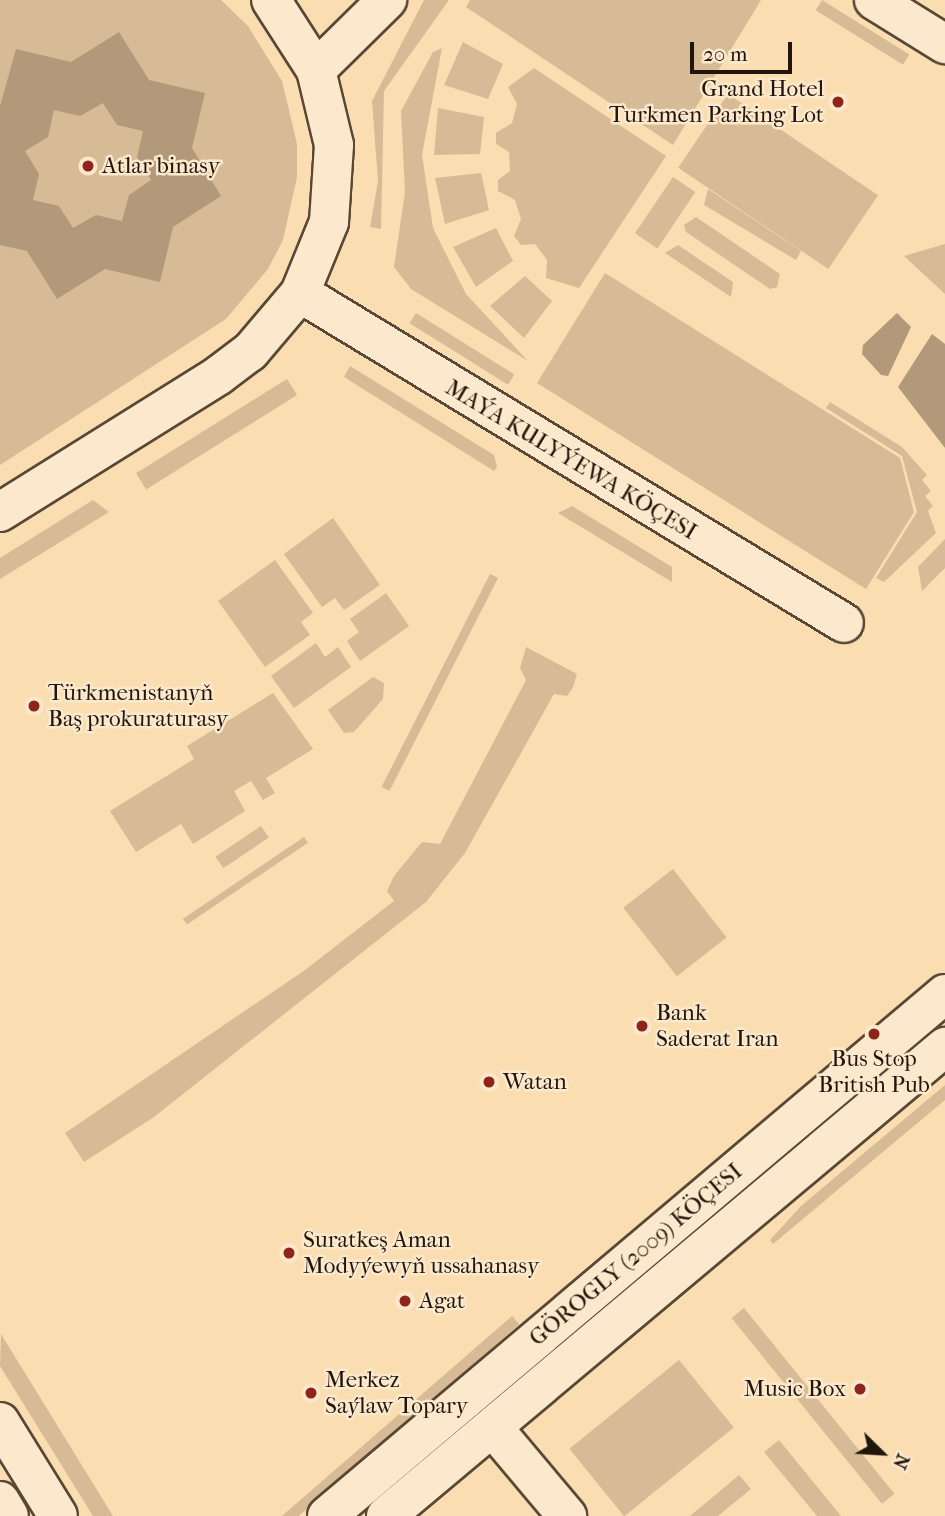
<!DOCTYPE html>
<meta charset="utf-8">
<style>
body{margin:0}
#map{position:relative;width:945px;height:1516px;overflow:hidden;background:#fbddb2;font-family:"IM FELL French Canon",serif}
div>[style]{position:absolute}
.green>*{inset:0;background:#d6bb96;transform-origin:0 0}
.water>*{inset:0;background:#b19979}
.roads{filter:drop-shadow(2px 0 #584835) drop-shadow(-2px 0 #584835) drop-shadow(0 2px #584835) drop-shadow(0 -2px #584835)}
.minor>*{height:38px;margin:-19px;padding:0 19px;transform-origin:19px;border-radius:19px;background:#fce9cd}
.dots>*{width:19px;height:19px;translate:-50% -50%;box-sizing:border-box;border:4px solid #fce9cd;border-radius:50%}
span{translate:-50% -50%;white-space:nowrap;text-align:center;line-height:1.15;-webkit-text-stroke:5px #fce9cd;paint-order:stroke}
.poi-label{font-size:23px;color:#21160b}
.right{translate:-100% -50%;text-align:right}
.left{translate:0 -50%;text-align:left}
.street-label{font-size:23px;color:#21160b}
.north{position:absolute;left:847px;top:1418px;width:70px;height:70px;-webkit-text-stroke:5px #fce9cd;paint-order:stroke;rotate:114deg;font-size:19px;font-weight:700;line-height:28px;text-align:center;color:#21160b}
.north::after{content:'';display:block;margin:auto;width:24px;height:32px;background:#21160b;clip-path:polygon(50% 0,100% 100%,50% 72%,0 100%)}
.scale{position:absolute;left:690px;top:42px;width:102px;height:32px;box-sizing:border-box;border:4px solid #21160b;border-top:0;padding-left:9px;font-size:21px;line-height:24px;white-space:nowrap;color:#21160b;-webkit-text-stroke:5px #fce9cd;paint-order:stroke}
</style>
<div id="map">
<div class="green">
<div style="clip-path:polygon(0 0,221px 0,248px 26px,282px 81px,297px 144px,297px 177px,283px 240px,268px 269px,226px 319px,0 465px)"></div>
<div style="clip-path:polygon(424px 0,449px 0,384px 91px,381px 229px,370px 227px,378px 181px,372px 101px)"></div>
<div style="clip-path:polygon(470px 0,761px 0,673px 145px,466px 7px)"></div>
<div style="left:822px;top:0;width:103px;height:12px;rotate:32deg"></div>
<div style="clip-path:polygon(463px 42px,503px 64px,488px 99px,444px 85px)"></div>
<div style="clip-path:polygon(442px 48px,422px 155px,433px 228px,466px 294px,528px 361px,411px 289px,394px 267px,405px 192px,401px 111px,433px 52px)"></div>
<div style="clip-path:polygon(534px 68px,666px 156px,579px 288px,546px 278px,547px 260px,535px 244px,521px 245px,514px 236px,521px 219px,515px 200px,498px 191px,498px 180px,510px 171px,509px 152px,496px 144px,496px 133px,512px 123px,517px 104px,508px 87px)"></div>
<div style="left:728px;top:94px;width:181px;height:89px;rotate:34deg"></div>
<div style="clip-path:polygon(438px 108px,484px 117px,480px 154px,434px 155px)"></div>
<div style="clip-path:polygon(481px 173px,489px 210px,445px 224px,435px 178px)"></div>
<div style="left:673px;top:177px;width:27px;height:68px;rotate:34deg"></div>
<div style="clip-path:polygon(708px 189px,801px 251px,796px 260px,704px 205px)"></div>
<div style="clip-path:polygon(696px 217px,780px 274px,777px 287px,770px 289px,686px 232px,684px 225px)"></div>
<div style="clip-path:polygon(496px 228px,513px 261px,476px 287px,453px 247px)"></div>
<div style="clip-path:polygon(945px 244px,945px 294px,904px 256px)"></div>
<div style="clip-path:polygon(678px 245px,733px 282px,731px 297px,665px 253px)"></div>
<div style="clip-path:polygon(605px 273px,900px 458px,914px 512px,866px 589px,537px 383px)"></div>
<div style="clip-path:polygon(525px 276px,552px 301px,524px 338px,490px 306px)"></div>
<div style="left:416px;top:313px;width:116px;height:12px;rotate:32deg"></div>
<div style="clip-path:polygon(350px 366px,494px 455px,497px 467px,494px 471px,344px 377px)"></div>
<div style="left:287px;top:379px;width:19px;height:178px;rotate:58deg"></div>
<div style="clip-path:polygon(830px 402px,902px 447px,927px 475px,922px 480px,931px 491px,925px 496px,933px 506px,928px 511px,936px 533px,884px 582px,876px 578px,917px 512px,902px 456px,826px 408px)"></div>
<div style="clip-path:polygon(93px 500px,109px 512px,0 579px,0 558px)"></div>
<div style="clip-path:polygon(572px 506px,672px 567px,672px 582px,558px 513px)"></div>
<div style="clip-path:polygon(333px 518px,380px 585px,344px 610px,335px 598px,322px 607px,284px 554px)"></div>
<div style="clip-path:polygon(945px 539px,945px 568px,922px 591px,918px 567px)"></div>
<div style="clip-path:polygon(275px 560px,313px 613px,301px 622px,310px 635px,265px 667px,218px 601px)"></div>
<div style="left:490px;top:574px;width:9px;height:239px;rotate:27deg"></div>
<div style="clip-path:polygon(386px 593px,409px 626px,360px 661px,347px 641px,359px 632px,350px 619px)"></div>
<div style="clip-path:polygon(316px 643px,325px 657px,338px 647px,351px 667px,294px 708px,271px 676px)"></div>
<div style="clip-path:polygon(526px 647px,577px 674px,573px 687px,567px 696px,554px 694px,465px 853px,426px 902px,154px 1117px,84px 1162px,65px 1133px,305px 970px,394px 901px,387px 891px,394px 876px,422px 842px,440px 844px,526px 680px,520px 668px)"></div>
<div style="clip-path:polygon(373px 677px,384px 683px,383px 699px,354px 732px,344px 733px,328px 710px)"></div>
<div style="clip-path:polygon(273px 693px,313px 749px,266px 778px,275px 793px,263px 800px,251px 781px,234px 791px,245px 811px,193px 844px,181px 824px,136px 852px,110px 811px,194px 759px,187px 746px)"></div>
<div style="left:261px;top:826px;width:14px;height:55px;rotate:56deg"></div>
<div style="left:304px;top:837px;width:7px;height:146px;rotate:56deg"></div>
<div style="left:673px;top:869px;width:87px;height:63px;rotate:52deg"></div>
<div style="clip-path:polygon(945px 1085px,945px 1100px,773px 1244px,770px 1240px,801px 1206px)"></div>
<div style="left:744px;top:1308px;width:239px;height:16px;rotate:51deg"></div>
<div style="left:512px;top:1316px;width:11px;height:313px;rotate:49deg"></div>
<div style="clip-path:polygon(1px 1334px,113px 1516px,93px 1516px,0 1366px)"></div>
<div style="left:679px;top:1360px;width:87px;height:141px;rotate:51deg"></div>
<div style="clip-path:polygon(779px 1440px,841px 1516px,817px 1516px,764px 1452px)"></div>
<div style="clip-path:polygon(739px 1475px,751px 1489px,718px 1516px,690px 1516px)"></div>
</div>
<div class="water">
<div style="clip-path:polygon(evenodd,119px 32px,149px 80px,205px 93px,192px 148px,221px 196px,173px 227px,160px 282px,105px 269px,57px 299px,27px 251px,0 245px,0 106px,16px 49px,71px 62px,119px 32px,103px 103px,117px 125px,143px 131px,137px 157px,151px 180px,129px 195px,122px 221px,96px 215px,73px 228px,59px 206px,33px 200px,39px 174px,25px 151px,48px 137px,54px 110px,80px 116px,103px 103px)"></div>
<div style="clip-path:polygon(897px 313px,911px 327px,888px 376px,881px 375px,862px 354px,863px 345px)"></div>
<div style="clip-path:polygon(932px 334px,945px 344px,945px 448px,898px 387px)"></div>
</div>
<div class="roads">
<div class="minor">
<div style="left:874px;top:0;width:84px;rotate:31.8deg"></div>
<div style="left:316px;top:70px;width:100px;rotate:-44.6deg"></div>
<div style="left:300px;top:293px;width:636px;rotate:31.24deg"></div>
<div style="left:0;top:512px;width:258px;rotate:-32deg"></div>
<div style="left:219px;top:375px;width:39px;rotate:-37deg"></div>
<div style="left:250px;top:352px;width:77px;rotate:-49.7deg"></div>
<div style="left:300px;top:293px;width:77px;rotate:-67.8deg"></div>
<div style="left:329px;top:222px;width:77px;rotate:-86.3deg"></div>
<div style="left:334px;top:145px;width:77px;rotate:-103.5deg"></div>
<div style="left:316px;top:70px;width:83px;rotate:-122.7deg"></div>
<div style="left:0;top:1422px;width:110px;rotate:58.3deg"></div>
<div style="left:494px;top:1429px;width:114px;rotate:50deg"></div>
<div style="left:0;top:1501px;width:17px;rotate:59deg"></div>
<div style="left:327px;top:1516px;width:809px;rotate:-40.19deg"></div>
<div style="left:386px;top:1516px;width:730px;rotate:-40deg"></div>
</div>
</div>
<div class="dots">
<div style="left:838px;top:102px;background:#8f2418"></div>
<div style="left:88px;top:166px;background:#8f2418"></div>
<div style="left:34px;top:706px;background:#8f2418"></div>
<div style="left:642px;top:1026px;background:#8f2418"></div>
<div style="left:874px;top:1034px;background:#8f2418"></div>
<div style="left:489px;top:1082px;background:#8f2418"></div>
<div style="left:289px;top:1253px;background:#8f2418"></div>
<div style="left:405px;top:1301px;background:#8f2418"></div>
<div style="left:860px;top:1389px;background:#8f2418"></div>
<div style="left:311px;top:1393px;background:#8f2418"></div>
</div>
<div class="poi-label">
<span class="right" style="left:824px;top:102px">Grand Hotel<br>Turkmen Parking Lot</span>
<span class="left" style="left:102px;top:166px">Atlar binasy</span>
<span class="left" style="left:48px;top:706px">Türkmenistanyň<br>Baş prokuraturasy</span>
<span class="left" style="left:656px;top:1026px">Bank<br>Saderat Iran</span>
<span style="left:874px;top:1072px">Bus Stop<br>British Pub</span>
<span class="left" style="left:503px;top:1082px">Watan</span>
<span class="left" style="left:303px;top:1253px">Suratkeş Aman<br>Modyýewyň ussahanasy</span>
<span class="left" style="left:419px;top:1301px">Agat</span>
<span class="left" style="left:325px;top:1393px">Merkez<br>Saýlaw Topary</span>
<span class="right" style="left:846px;top:1389px">Music Box</span>
</div>
<div class="street-label">
<span style="left:571px;top:460px;rotate:31deg">MAÝA KULYÝEWA KÖÇESI</span>
<span style="left:636px;top:1255px;rotate:-40deg">GÖROGLY (2009) KÖÇESI</span>
</div>
<div class="north">N</div>
<div class="scale">20 m</div>
</div>
